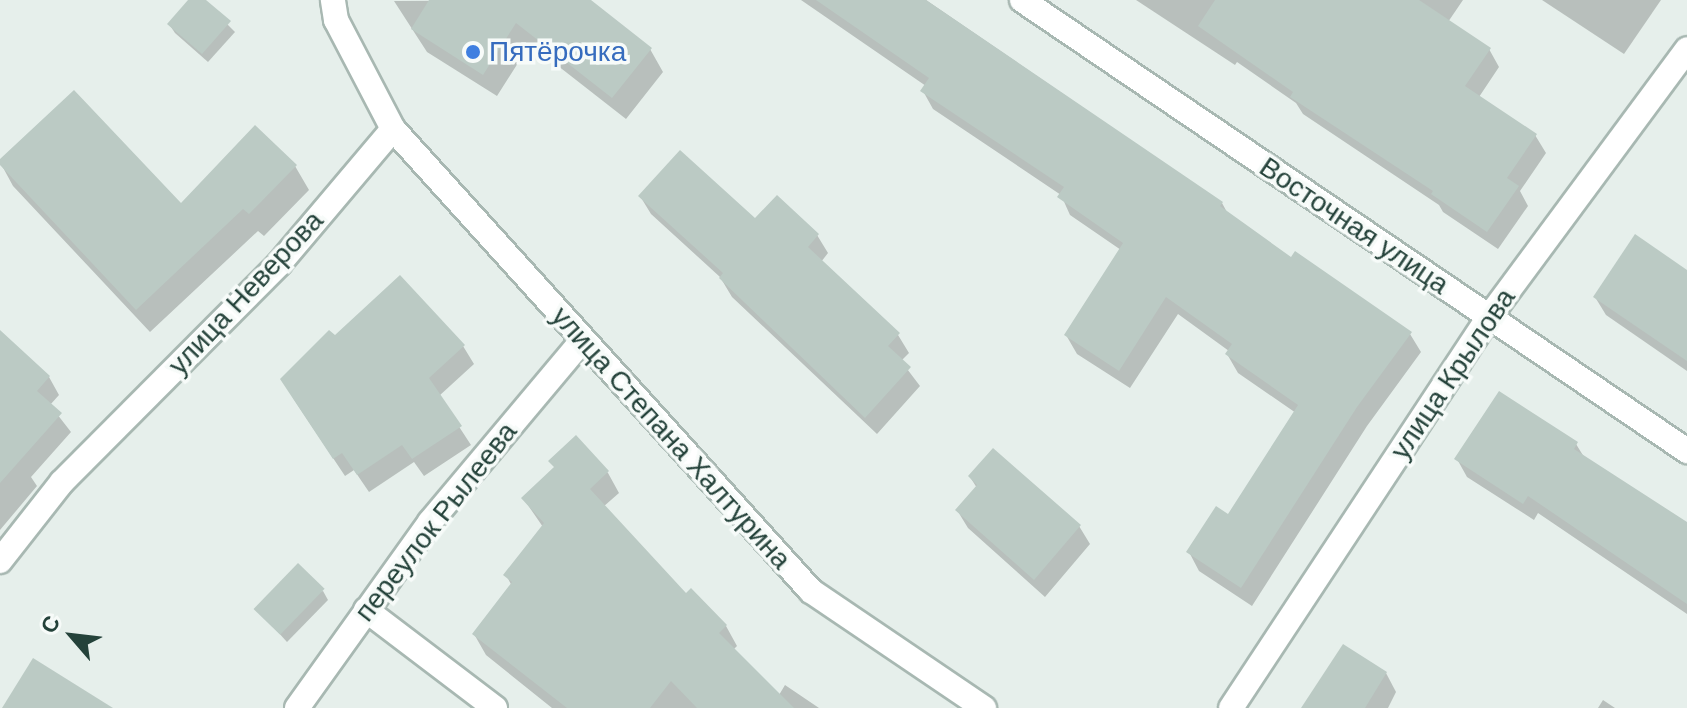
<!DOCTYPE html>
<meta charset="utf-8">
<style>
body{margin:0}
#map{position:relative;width:1687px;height:708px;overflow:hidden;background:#e6efeb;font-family:"DM Sans",sans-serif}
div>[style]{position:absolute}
.shadow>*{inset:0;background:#0003}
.building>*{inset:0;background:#bbcac4;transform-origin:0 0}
.roads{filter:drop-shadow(2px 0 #a8b8b2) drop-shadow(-2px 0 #a8b8b2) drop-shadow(0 2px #a8b8b2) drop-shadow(0 -2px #a8b8b2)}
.minor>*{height:24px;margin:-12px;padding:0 12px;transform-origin:12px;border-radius:12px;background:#fff}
.tertiary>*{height:24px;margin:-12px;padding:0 12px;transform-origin:12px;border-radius:12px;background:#fff}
.dots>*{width:22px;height:22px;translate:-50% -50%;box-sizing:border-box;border:4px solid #f7fbf9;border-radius:50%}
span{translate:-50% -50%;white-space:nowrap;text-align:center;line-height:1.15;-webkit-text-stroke:7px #f7fbf9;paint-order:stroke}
.shop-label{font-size:28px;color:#366cbe}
.left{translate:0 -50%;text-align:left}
.street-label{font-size:28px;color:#24423a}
.north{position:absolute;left:32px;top:596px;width:80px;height:80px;-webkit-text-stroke:6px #f7fbf9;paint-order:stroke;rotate:298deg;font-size:22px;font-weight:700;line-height:32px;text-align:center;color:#24423a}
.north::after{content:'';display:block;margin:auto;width:28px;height:36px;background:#24423a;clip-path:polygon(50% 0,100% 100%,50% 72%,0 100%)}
</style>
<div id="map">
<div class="shadow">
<div style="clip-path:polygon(190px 0,203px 0,235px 32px,208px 62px,175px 33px,169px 24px)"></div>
<div style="clip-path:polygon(588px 0,650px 49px,663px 72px,626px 119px,530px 44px,497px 96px,427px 52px,394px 1px)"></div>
<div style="clip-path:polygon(801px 0,926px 0,1222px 203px,1228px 214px,1292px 260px,1410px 334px,1421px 352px,1367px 426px,1252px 606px,1199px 571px,1189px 552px,1229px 517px,1296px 413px,1238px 373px,1227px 354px,1229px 351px,1178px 314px,1130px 388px,1077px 354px,1066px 335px,1121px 250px,1070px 215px,1061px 195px,933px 109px,923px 91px,926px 86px)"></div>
<div style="clip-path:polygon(1136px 0,1463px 0,1448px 22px,1489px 49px,1499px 67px,1479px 97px,1535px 135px,1546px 153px,1520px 191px,1528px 206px,1498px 249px,1443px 212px,1439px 205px,1303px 114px,1296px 103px,1237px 62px,1235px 65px)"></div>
<div style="clip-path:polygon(1542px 0,1661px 0,1624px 54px)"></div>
<div style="clip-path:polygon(0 162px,181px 206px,295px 166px,309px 190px,264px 236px,258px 231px,150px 332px,13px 186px)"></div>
<div style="clip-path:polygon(640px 196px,817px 235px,828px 253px,821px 262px,898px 335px,909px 353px,901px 361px,920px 386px,877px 434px,732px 297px,720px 277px,651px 214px)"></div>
<div style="clip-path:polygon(1687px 286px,1687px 371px,1606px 315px,1595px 297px)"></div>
<div style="clip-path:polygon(0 333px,49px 377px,59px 395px,50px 405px,71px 432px,31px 477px,37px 486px,0 530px)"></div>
<div style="clip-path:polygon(335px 338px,463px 346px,474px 364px,439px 396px,471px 445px,424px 476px,414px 462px,369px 492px,354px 470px,345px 476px,293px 398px)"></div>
<div style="clip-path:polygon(576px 438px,608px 473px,619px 493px,603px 507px,686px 596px,726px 626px,737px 646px,733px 650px,779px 695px,785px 685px,819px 708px,552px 708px,486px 655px,474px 634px,512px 586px,506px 575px,543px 527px,523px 498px,555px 469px)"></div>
<div style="clip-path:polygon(1576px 444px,1584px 457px,1687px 524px,1687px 614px,1538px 513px,1534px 520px,1467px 477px,1457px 459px)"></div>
<div style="clip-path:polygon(970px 477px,1079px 526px,1090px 544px,1045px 597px,968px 528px,957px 510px,977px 488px)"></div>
<div style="clip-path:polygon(323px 591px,328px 600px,287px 642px,257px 609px)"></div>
<div style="clip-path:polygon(1386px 673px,1396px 692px,1388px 708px,1304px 708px)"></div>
<div style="clip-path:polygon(1603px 700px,1615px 708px,1598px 708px)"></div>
</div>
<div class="building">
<div style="clip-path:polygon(188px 0,206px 0,231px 21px,202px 54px,167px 24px)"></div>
<div style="clip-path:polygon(429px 0,591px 0,652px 48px,612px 98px,516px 23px,483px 75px,411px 29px)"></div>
<div style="clip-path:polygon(816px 0,926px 0,1223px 202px,1220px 206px,1291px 257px,1295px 251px,1412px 332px,1357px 407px,1241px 588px,1186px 552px,1216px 506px,1228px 514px,1298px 405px,1225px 354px,1232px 344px,1166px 297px,1119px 371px,1064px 335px,1123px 243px,1057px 197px,1064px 187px,920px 91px,929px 78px)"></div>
<div style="clip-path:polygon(1215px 0,1419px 0,1491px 48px,1465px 86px,1537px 134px,1507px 178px,1519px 186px,1487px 232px,1431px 194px,1433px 191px,1290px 97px,1293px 92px,1198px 26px)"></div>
<div style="clip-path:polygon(74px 90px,181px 203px,255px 125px,297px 165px,249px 214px,243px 209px,136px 310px,0 165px,0 159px)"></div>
<div style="clip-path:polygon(680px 150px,755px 218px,777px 195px,819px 234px,808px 247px,900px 333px,888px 346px,911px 367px,865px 418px,719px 278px,723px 273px,638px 196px)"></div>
<div style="clip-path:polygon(1635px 234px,1687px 270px,1687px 361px,1593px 297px)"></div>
<div style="clip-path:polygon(400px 275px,465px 345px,429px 378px,462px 426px,412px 459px,402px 445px,357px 475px,342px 453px,333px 459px,280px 379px,329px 330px,335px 335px)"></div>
<div style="clip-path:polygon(0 330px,50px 376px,37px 391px,62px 413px,0 483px)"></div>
<div style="clip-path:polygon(1499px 391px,1578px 442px,1574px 449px,1687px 522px,1687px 604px,1528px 496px,1523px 504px,1454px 459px)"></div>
<div style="clip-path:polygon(576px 435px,609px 471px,590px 489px,686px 593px,691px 588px,727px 625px,719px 633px,794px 708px,697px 708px,671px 681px,650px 708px,567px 708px,472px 634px,512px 582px,503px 575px,544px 523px,521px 498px,554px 467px,548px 461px)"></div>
<div style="clip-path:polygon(993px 448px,1081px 525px,1034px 580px,955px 510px,977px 485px,968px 476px)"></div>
<div style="left:298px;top:563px;width:37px;height:64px;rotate:44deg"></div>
<div style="clip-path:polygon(1343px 644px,1387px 672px,1365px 708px,1301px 708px)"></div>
<div style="clip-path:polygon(33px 658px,113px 708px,2px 708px)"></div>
</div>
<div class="roads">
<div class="minor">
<div style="left:1022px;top:0;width:804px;rotate:34.14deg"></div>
<div style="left:393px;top:129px;width:623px;rotate:47.86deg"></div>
<div style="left:811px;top:591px;width:209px;rotate:34.1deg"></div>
<div style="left:366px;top:610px;width:162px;rotate:37.2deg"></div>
<div style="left:297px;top:708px;width:229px;rotate:-54.4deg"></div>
<div style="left:430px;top:522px;width:236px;rotate:-50deg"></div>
<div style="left:1231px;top:708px;width:468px;rotate:-56.6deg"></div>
<div style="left:1489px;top:317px;width:333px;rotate:-53.5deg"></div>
</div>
<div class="tertiary">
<div style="left:0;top:561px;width:100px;rotate:-51.9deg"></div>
<div style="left:62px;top:482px;width:308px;rotate:-45.1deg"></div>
<div style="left:279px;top:264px;width:177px;rotate:-49.8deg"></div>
<div style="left:393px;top:129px;width:123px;rotate:-117.6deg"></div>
<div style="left:336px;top:20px;width:20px;rotate:-99deg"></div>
</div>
</div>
<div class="dots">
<div style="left:473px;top:52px;background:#3f7fe0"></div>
</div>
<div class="shop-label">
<span class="left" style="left:489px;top:52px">Пятёрочка</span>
</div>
<div class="street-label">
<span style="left:1354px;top:226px;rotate:34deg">Восточная улица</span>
<span style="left:246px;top:293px;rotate:-47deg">улица Неверова</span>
<span style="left:1453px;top:374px;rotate:-56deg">улица Крылова</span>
<span style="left:671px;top:438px;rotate:48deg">улица Степана Халтурина</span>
<span style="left:436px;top:522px;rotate:-52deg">переулок Рылеева</span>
</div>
<div class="north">С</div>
</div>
